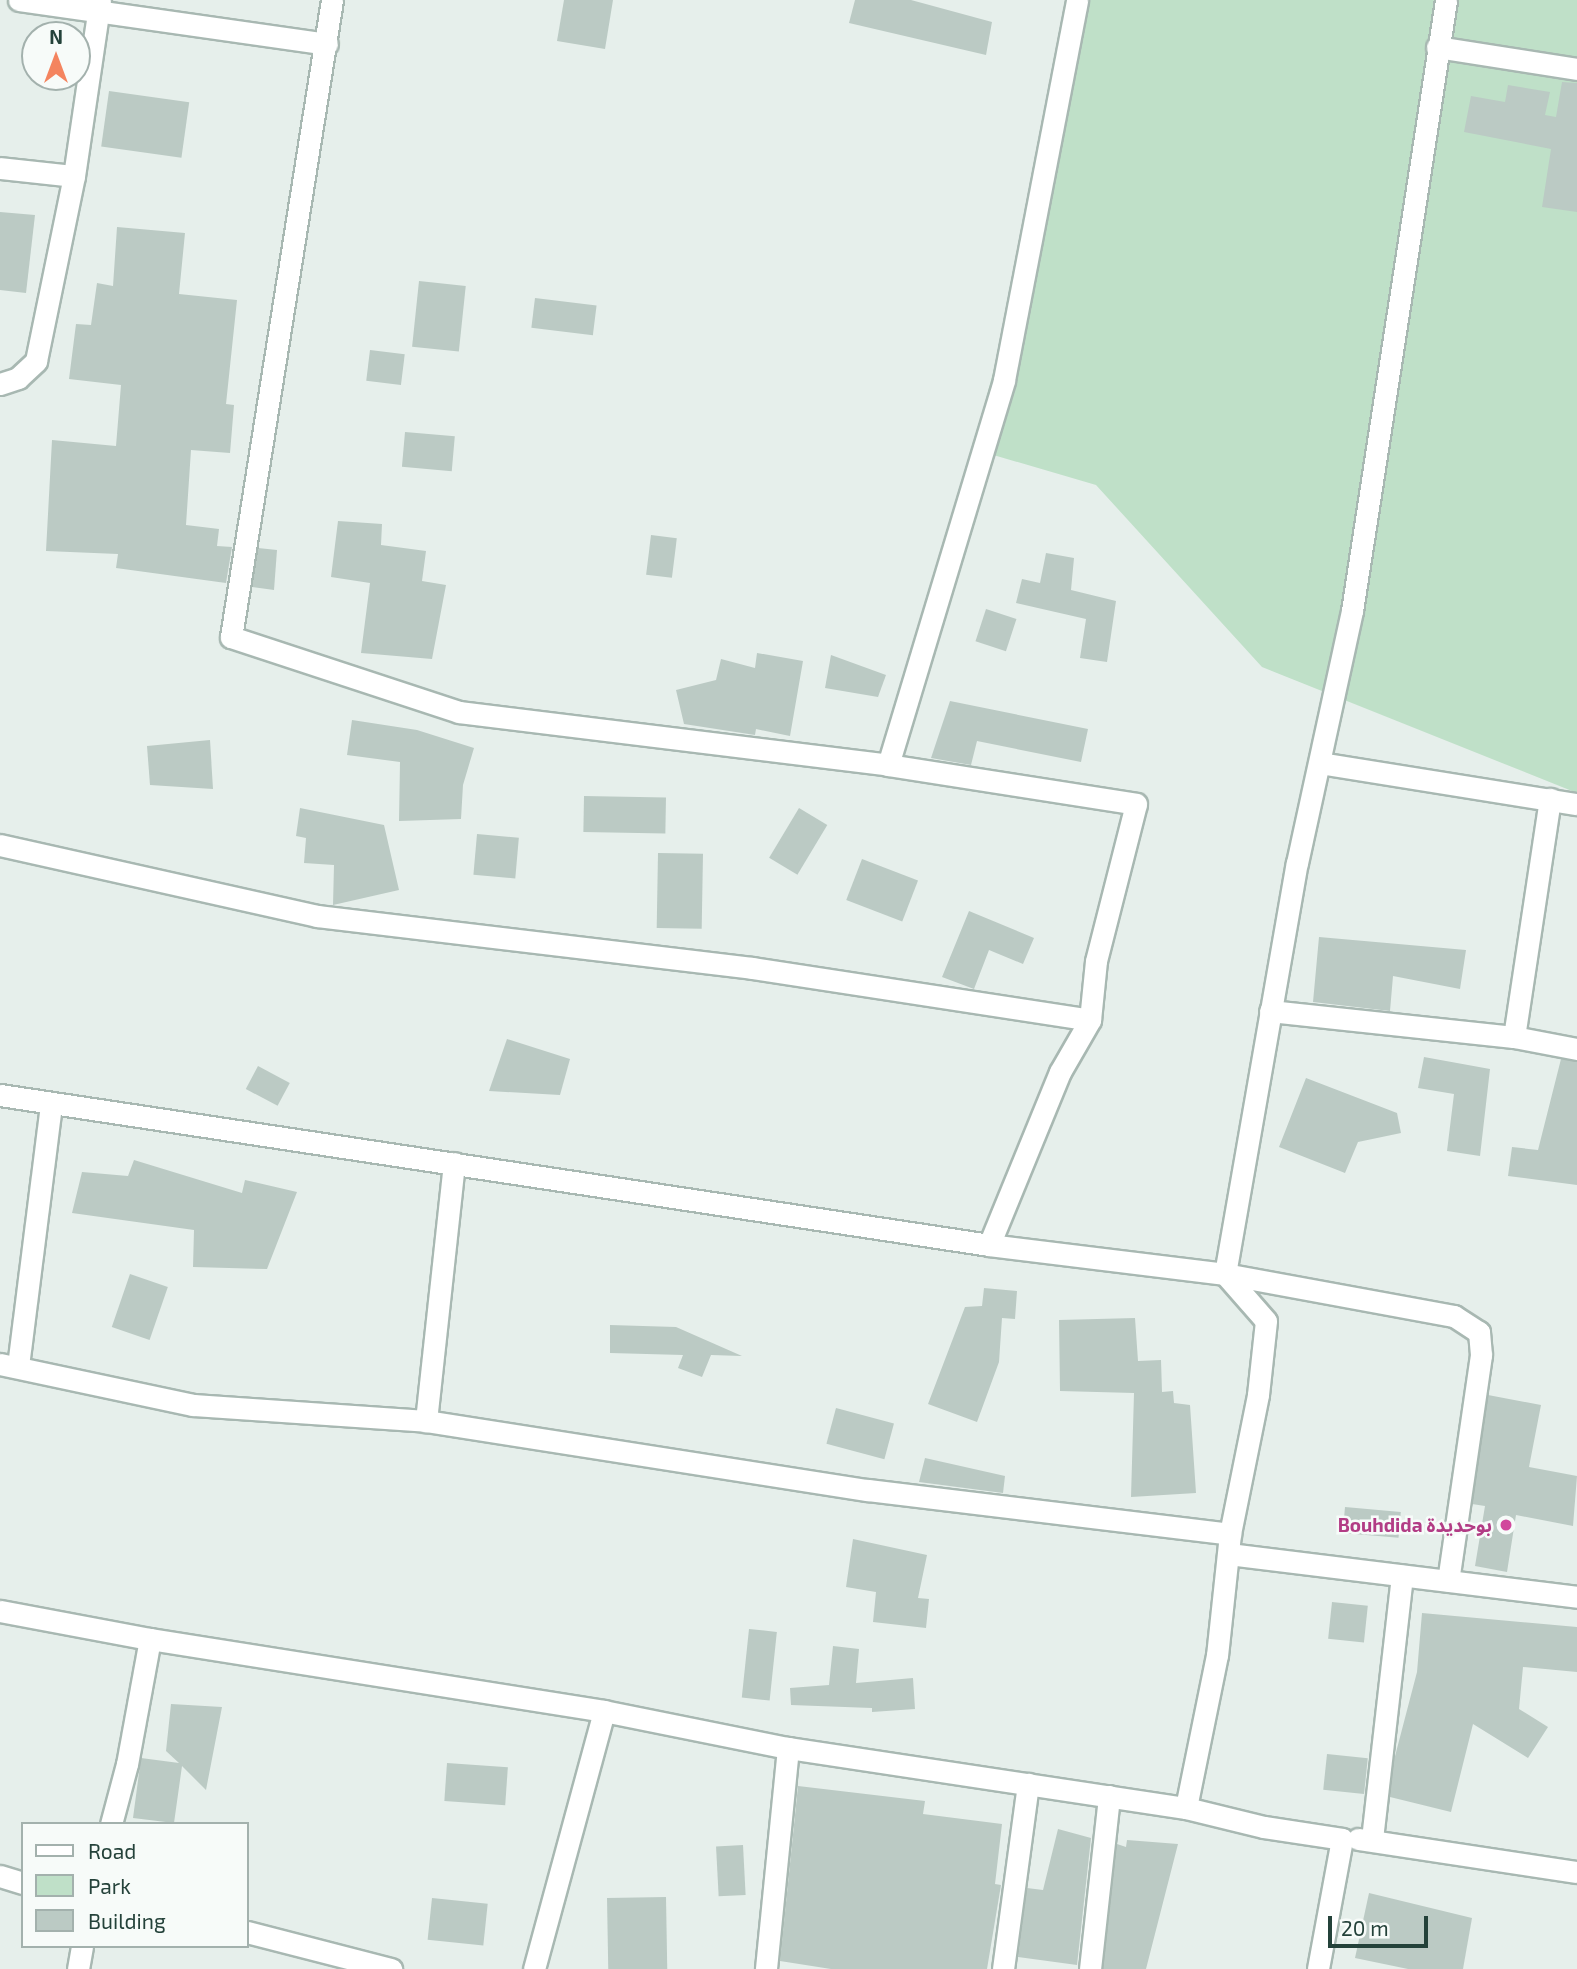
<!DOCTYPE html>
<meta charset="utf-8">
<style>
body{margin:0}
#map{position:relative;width:1577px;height:1969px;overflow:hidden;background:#e6efeb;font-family:"Exo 2","Noto Sans Arabic",sans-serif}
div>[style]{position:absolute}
.green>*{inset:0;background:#bfe0c8}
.building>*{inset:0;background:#bbcac4;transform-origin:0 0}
.roads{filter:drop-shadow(2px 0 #a8b8b2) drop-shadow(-2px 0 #a8b8b2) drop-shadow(0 2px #a8b8b2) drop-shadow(0 -2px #a8b8b2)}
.street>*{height:21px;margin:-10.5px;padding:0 10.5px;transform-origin:10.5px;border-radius:10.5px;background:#fff}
.dots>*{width:19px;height:19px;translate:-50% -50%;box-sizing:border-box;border:4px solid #f7fbf9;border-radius:50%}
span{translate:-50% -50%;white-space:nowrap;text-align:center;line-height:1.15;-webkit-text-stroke:5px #f7fbf9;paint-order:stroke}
.hotel-label{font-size:19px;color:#b23c85;font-weight:700}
.right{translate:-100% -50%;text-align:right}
.legend{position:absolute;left:21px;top:1822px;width:228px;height:126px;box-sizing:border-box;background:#f7fbf9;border:2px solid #a3b1ad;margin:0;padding:9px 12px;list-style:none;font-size:21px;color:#24423a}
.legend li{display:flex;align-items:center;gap:14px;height:35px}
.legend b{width:35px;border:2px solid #a3b1ad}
.north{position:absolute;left:21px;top:21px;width:70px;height:70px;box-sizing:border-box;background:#f7fbf9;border:2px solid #a3b1ad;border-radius:50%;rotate:0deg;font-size:19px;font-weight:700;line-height:28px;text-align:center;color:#24423a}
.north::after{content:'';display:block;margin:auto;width:24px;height:32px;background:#f4845f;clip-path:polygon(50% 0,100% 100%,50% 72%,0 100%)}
.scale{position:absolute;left:1328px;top:1916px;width:100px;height:32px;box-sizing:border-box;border:4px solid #24423a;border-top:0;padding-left:9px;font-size:21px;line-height:24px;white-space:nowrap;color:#24423a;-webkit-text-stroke:5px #f7fbf9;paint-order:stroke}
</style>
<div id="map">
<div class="green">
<div style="clip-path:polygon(1090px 0,1577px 0,1577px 793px,1262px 667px,1096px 485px,973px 449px)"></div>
</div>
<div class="building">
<div style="clip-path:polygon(564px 0,613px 0,605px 49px,557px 41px)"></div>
<div style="clip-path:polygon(855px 0,911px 0,992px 22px,986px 55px,849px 23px)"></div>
<div style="clip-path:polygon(1562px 82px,1577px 83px,1577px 212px,1542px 207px,1551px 149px,1464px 132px,1471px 96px,1505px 102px,1508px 85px,1550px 92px,1545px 115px,1556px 117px)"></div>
<div style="left:109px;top:91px;width:81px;height:56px;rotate:8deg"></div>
<div style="clip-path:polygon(0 212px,35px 215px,26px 293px,0 290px)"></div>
<div style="clip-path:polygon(117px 227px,185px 233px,179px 294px,237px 300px,226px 404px,234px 405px,230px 453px,191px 450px,186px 525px,219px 529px,217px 546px,232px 547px,226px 583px,116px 568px,118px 554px,46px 551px,52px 440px,116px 446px,121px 385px,69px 379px,76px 324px,91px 325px,97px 283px,113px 286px)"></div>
<div style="left:419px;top:281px;width:47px;height:66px;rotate:6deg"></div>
<div style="left:535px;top:298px;width:62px;height:30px;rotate:7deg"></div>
<div style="left:370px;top:350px;width:35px;height:31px;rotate:7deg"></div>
<div style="left:405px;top:432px;width:50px;height:35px;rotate:5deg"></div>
<div style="clip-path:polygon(338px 521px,382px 524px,381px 545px,426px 551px,422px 581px,446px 585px,432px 659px,361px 653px,370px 583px,331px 577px)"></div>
<div style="left:651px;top:535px;width:26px;height:40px;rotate:7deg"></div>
<div style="clip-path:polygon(258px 548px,277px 550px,274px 590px,252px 587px)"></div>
<div style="clip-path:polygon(1046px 553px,1074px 558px,1071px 590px,1116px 601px,1107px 662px,1080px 658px,1086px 619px,1016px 603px,1022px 579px,1040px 583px)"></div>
<div style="left:986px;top:609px;width:32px;height:34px;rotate:18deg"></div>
<div style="clip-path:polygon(757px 653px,803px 661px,790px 736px,756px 729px,755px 735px,684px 724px,676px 690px,716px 680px,721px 659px,755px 668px)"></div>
<div style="clip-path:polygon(831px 655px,886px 675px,878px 697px,825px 688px)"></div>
<div style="clip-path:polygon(950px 701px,1088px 729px,1081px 762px,977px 741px,971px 765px,931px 758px)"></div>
<div style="clip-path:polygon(352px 720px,417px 730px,474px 748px,463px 785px,461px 819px,399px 821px,400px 762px,347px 755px)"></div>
<div style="clip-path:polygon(210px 740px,213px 789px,150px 785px,147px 746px)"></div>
<div style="left:584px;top:796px;width:82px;height:36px;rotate:1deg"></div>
<div style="clip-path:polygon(300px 808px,384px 825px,399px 890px,333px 905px,334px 865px,304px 863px,306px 838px,296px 836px)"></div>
<div style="left:799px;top:808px;width:33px;height:58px;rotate:31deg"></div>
<div style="left:477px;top:834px;width:42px;height:41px;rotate:5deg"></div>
<div style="left:658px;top:853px;width:45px;height:75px;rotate:1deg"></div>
<div style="left:862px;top:859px;width:60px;height:44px;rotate:21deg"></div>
<div style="clip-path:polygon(969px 911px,1034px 938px,1023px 964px,989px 950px,974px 989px,942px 977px)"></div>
<div style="clip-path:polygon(1319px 937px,1466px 950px,1460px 989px,1393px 976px,1390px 1011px,1313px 1002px)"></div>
<div style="clip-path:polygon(507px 1039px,570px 1059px,560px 1095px,489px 1091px)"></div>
<div style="clip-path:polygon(1424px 1057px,1490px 1069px,1480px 1156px,1447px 1151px,1454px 1094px,1418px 1088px)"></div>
<div style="clip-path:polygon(1561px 1059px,1577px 1062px,1577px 1185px,1508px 1176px,1512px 1147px,1538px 1150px)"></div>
<div style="left:258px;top:1066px;width:36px;height:26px;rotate:28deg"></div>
<div style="clip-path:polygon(1306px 1078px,1397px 1113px,1401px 1133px,1358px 1142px,1345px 1173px,1279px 1147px)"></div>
<div style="clip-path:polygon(134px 1160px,242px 1193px,245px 1180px,297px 1192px,267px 1269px,193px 1267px,194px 1230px,72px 1213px,82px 1172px,128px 1176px)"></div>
<div style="left:130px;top:1274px;width:40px;height:56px;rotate:19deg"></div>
<div style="clip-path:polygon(984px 1288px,1017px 1291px,1015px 1319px,1002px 1318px,999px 1362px,977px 1422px,928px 1404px,965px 1307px,982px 1306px)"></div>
<div style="clip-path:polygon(1135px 1318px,1138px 1361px,1161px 1360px,1162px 1392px,1173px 1391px,1174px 1403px,1190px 1405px,1196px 1493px,1131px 1497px,1134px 1393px,1060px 1391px,1059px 1320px)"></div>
<div style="clip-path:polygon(610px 1325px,676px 1327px,742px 1356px,711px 1355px,702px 1377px,678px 1368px,683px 1355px,610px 1353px)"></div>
<div style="clip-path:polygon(1488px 1395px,1541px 1405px,1529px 1467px,1577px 1476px,1573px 1526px,1516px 1515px,1507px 1572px,1475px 1566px,1485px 1506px,1472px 1504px)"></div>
<div style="left:836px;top:1408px;width:60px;height:37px;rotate:15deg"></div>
<div style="clip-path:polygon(925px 1458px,1005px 1476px,1003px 1493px,919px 1482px)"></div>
<div style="left:1345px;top:1507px;width:56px;height:26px;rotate:5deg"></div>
<div style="clip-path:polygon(853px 1539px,927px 1555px,918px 1598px,929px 1599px,926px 1628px,873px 1622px,876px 1592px,846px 1587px)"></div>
<div style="left:1332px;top:1602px;width:36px;height:37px;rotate:6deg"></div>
<div style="clip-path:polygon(1422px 1613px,1577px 1627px,1577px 1672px,1523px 1667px,1519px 1709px,1548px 1727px,1528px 1758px,1473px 1724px,1451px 1812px,1390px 1797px,1394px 1760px,1417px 1672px)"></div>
<div style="left:749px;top:1629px;width:28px;height:69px;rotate:6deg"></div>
<div style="clip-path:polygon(833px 1646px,859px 1649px,856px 1683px,913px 1678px,915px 1709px,872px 1712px,872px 1708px,791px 1705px,790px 1688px,829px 1685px)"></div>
<div style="clip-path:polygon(171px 1704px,222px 1707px,206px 1790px,182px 1766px,174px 1823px,133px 1818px,141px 1758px,179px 1763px,166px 1751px)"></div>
<div style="left:1327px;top:1754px;width:41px;height:36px;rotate:6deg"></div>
<div style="left:447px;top:1763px;width:61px;height:38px;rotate:4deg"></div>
<div style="clip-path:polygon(798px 1786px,925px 1801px,923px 1814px,1002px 1824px,995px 1884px,1001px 1885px,987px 1969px,831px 1969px,780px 1961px)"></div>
<div style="clip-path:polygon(1058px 1829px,1091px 1838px,1077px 1965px,1018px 1957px,1027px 1888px,1043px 1890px)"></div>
<div style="clip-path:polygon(1127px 1840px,1178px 1844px,1146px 1969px,1103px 1969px,1117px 1844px,1126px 1847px)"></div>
<div style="left:743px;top:1845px;width:50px;height:27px;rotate:87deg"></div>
<div style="clip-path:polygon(1369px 1893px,1472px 1918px,1463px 1969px,1408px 1969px,1355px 1958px)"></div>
<div style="left:666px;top:1897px;width:72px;height:59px;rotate:89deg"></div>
<div style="left:432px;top:1898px;width:56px;height:42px;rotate:6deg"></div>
</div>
<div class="roads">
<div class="street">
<div style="left:19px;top:0;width:311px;rotate:8.1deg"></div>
<div style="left:332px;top:0;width:645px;rotate:99.01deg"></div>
<div style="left:231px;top:637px;width:240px;rotate:18.2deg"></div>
<div style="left:459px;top:712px;width:432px;rotate:7deg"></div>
<div style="left:888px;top:765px;width:251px;rotate:8.9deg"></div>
<div style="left:1136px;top:804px;width:162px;rotate:104.3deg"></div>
<div style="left:1096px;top:961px;width:59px;rotate:95.8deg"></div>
<div style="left:1090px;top:1020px;width:60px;rotate:120deg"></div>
<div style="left:1060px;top:1072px;width:187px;rotate:112.3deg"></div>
<div style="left:1437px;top:47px;width:142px;rotate:8.9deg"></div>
<div style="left:0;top:168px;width:74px;rotate:6.2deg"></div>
<div style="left:0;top:384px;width:19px;rotate:-18deg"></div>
<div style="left:18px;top:378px;width:25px;rotate:-43deg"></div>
<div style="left:36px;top:361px;width:189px;rotate:-78.4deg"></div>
<div style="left:74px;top:176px;width:178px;rotate:-81.6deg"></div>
<div style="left:1320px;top:763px;width:260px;rotate:9.1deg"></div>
<div style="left:888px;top:765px;width:402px;rotate:-73.2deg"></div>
<div style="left:1004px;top:380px;width:387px;rotate:-79.1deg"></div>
<div style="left:0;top:845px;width:325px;rotate:12.6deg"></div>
<div style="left:317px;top:916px;width:438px;rotate:6.8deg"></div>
<div style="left:752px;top:968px;width:342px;rotate:8.7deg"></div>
<div style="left:1270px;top:1011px;width:245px;rotate:6.1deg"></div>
<div style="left:1514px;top:1037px;width:64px;rotate:10.8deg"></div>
<div style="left:1514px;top:1037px;width:241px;rotate:-81.4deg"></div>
<div style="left:0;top:1095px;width:1000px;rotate:8.62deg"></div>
<div style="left:989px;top:1245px;width:238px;rotate:7deg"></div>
<div style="left:1225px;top:1274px;width:233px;rotate:10.4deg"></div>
<div style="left:1454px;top:1316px;width:30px;rotate:33deg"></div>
<div style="left:1479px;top:1332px;width:23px;rotate:85deg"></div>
<div style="left:1481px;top:1355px;width:228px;rotate:98.3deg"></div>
<div style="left:454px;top:1163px;width:260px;rotate:96.2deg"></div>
<div style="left:426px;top:1421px;width:447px;rotate:8.9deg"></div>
<div style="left:868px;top:1490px;width:365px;rotate:6.9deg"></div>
<div style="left:1225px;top:1274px;width:417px;rotate:-80.1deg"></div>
<div style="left:1297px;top:863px;width:258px;rotate:-77.7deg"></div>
<div style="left:1352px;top:611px;width:618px;rotate:-81.25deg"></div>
<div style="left:1225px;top:1274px;width:62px;rotate:48.9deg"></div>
<div style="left:1266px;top:1321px;width:74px;rotate:96.2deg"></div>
<div style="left:1258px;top:1395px;width:142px;rotate:101.4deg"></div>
<div style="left:1230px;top:1534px;width:122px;rotate:96.1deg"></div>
<div style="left:1217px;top:1655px;width:156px;rotate:101.5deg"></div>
<div style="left:1186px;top:1808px;width:80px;rotate:13.7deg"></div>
<div style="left:1264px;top:1827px;width:79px;rotate:8.7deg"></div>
<div style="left:1342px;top:1839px;width:132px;rotate:100.5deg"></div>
<div style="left:0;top:1364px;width:197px;rotate:12deg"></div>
<div style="left:193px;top:1405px;width:234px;rotate:3.9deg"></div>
<div style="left:18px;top:1366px;width:265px;rotate:-82.8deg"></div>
<div style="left:1229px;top:1554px;width:351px;rotate:7deg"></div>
<div style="left:0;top:1611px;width:153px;rotate:10.6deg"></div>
<div style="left:150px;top:1639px;width:127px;rotate:100.4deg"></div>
<div style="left:127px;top:1764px;width:62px;rotate:104.9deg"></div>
<div style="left:150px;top:1639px;width:460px;rotate:9deg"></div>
<div style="left:604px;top:1711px;width:188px;rotate:11.4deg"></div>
<div style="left:788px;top:1748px;width:222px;rotate:95.7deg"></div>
<div style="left:788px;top:1748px;width:402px;rotate:8.6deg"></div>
<div style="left:1358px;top:1839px;width:221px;rotate:8.6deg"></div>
<div style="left:1372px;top:1839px;width:265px;rotate:-83.5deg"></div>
<div style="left:0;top:1876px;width:24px;rotate:17deg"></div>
<div style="left:247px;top:1932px;width:149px;rotate:14.4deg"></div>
<div style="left:78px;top:1969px;width:23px;rotate:-80deg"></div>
<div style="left:534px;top:1969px;width:267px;rotate:-74.8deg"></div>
<div style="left:1003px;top:1969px;width:187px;rotate:-82.3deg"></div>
<div style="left:1090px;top:1969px;width:174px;rotate:-83.7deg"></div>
</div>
</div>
<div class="dots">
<div style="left:1506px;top:1525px;background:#d1479c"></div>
</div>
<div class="hotel-label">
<span class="right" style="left:1492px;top:1525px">Bouhdida بوحديدة</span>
</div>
<ul class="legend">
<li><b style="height:9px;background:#fff"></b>Road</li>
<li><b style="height:19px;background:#bfe0c8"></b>Park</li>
<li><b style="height:19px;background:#bbcac4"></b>Building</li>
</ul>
<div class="north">N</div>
<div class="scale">20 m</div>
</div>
